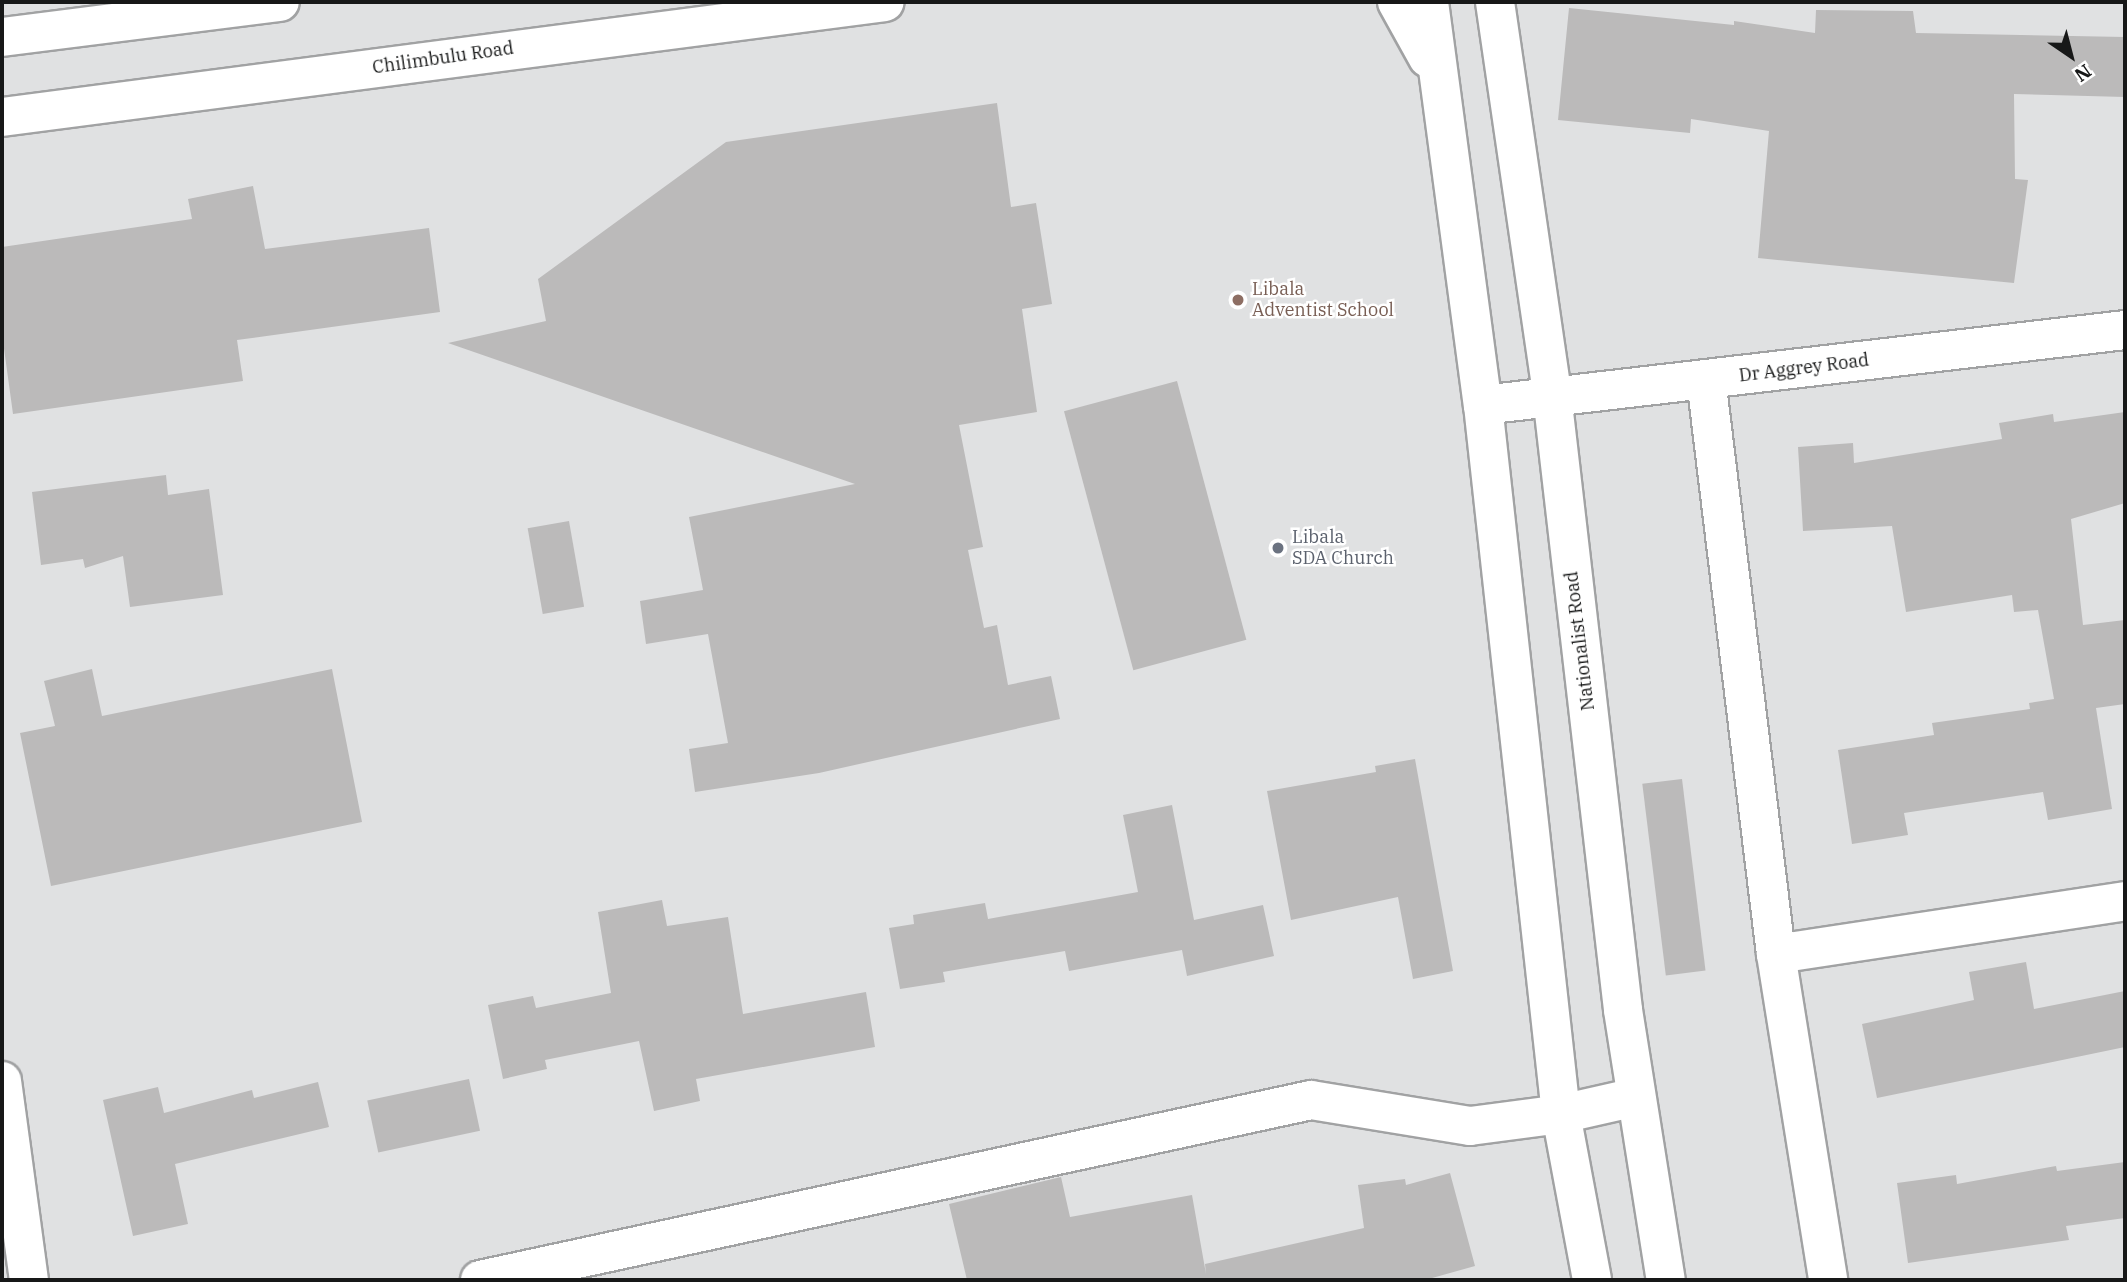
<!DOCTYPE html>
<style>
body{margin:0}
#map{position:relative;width:2127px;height:1282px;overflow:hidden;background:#e0e1e2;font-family:"IBM Plex Serif",serif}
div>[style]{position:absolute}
.building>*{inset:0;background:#bbbaba;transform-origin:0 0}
.roads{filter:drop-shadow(2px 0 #a1a2a3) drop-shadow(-2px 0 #a1a2a3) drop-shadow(0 2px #a1a2a3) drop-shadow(0 -2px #a1a2a3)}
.street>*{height:38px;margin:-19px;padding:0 19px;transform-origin:19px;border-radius:19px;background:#fff}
.secondary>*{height:38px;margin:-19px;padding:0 19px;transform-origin:19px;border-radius:19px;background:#fff}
.dots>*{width:19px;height:19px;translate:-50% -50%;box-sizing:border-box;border:4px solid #fff;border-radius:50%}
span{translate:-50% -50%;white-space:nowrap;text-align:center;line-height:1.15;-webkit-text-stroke:5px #fff;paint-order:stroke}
.street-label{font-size:18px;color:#171818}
.education-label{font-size:18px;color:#785e54}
.left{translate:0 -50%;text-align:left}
.worship-label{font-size:18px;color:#5b616d}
.frame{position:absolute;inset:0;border:4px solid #171818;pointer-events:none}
.north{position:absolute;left:2036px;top:21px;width:70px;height:70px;-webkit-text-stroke:5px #fff;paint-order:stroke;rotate:145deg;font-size:19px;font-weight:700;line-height:28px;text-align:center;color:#171818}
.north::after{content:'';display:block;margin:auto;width:24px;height:32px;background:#171818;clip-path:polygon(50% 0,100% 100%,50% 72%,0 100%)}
</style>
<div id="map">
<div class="building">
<div style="clip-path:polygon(1569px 8px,1734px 25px,1734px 21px,1815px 33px,1816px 10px,1913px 11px,1916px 33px,2125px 37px,2125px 97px,2014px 94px,2015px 179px,2028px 180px,2014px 283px,1758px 258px,1769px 131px,1691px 119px,1690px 133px,1558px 120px)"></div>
<div style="clip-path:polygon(997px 103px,1011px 207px,1036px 203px,1052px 304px,1022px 309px,1037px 412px,959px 425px,983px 547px,968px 550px,984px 628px,997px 625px,1008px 685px,1051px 676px,1060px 719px,819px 773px,695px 792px,689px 749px,728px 743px,708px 634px,646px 644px,640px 601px,703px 590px,689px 517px,855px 484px,448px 343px,546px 321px,538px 279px,726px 142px)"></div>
<div style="clip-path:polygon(253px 186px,265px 249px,429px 228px,440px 312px,237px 340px,243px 381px,13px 414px,2px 334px,2px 247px,192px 219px,188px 199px)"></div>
<div style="left:1177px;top:381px;width:268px;height:117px;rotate:75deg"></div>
<div style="clip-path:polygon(2125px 412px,2125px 503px,2071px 519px,2083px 625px,2125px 620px,2125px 704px,2096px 708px,2112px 809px,2048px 820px,2043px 792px,1904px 813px,1908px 835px,1852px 844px,1838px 750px,1934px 735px,1932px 723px,2030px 709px,2029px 703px,2054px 699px,2038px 610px,2014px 612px,2012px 595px,1906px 612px,1892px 526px,1803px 531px,1798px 447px,1853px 443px,1854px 463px,2002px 439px,1999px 423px,2053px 414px,2054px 422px)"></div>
<div style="clip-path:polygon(166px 475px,168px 495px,209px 489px,223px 595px,130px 607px,123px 556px,85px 568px,83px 559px,41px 565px,32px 492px)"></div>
<div style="left:569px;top:521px;width:87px;height:42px;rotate:80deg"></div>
<div style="clip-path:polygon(92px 669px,102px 716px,332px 669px,362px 822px,51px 886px,20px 733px,55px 726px,44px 681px)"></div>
<div style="clip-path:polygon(1415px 759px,1453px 971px,1413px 979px,1398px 897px,1291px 920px,1267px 791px,1376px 772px,1375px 766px)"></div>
<div style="left:1682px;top:779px;width:193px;height:40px;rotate:83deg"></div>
<div style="clip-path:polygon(1172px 805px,1194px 920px,1263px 905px,1274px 956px,1187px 976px,1182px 950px,1069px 971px,1065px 951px,943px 972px,945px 982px,900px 989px,889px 928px,914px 924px,913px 915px,985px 903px,988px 919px,1138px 892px,1123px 815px)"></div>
<div style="clip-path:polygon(662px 900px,667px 926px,728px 917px,743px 1014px,866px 992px,875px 1047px,696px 1079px,700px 1101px,654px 1111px,639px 1041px,545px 1060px,547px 1069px,503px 1079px,488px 1005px,533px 996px,536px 1008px,611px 993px,598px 912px)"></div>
<div style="clip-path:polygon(2026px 962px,2034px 1009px,2125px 991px,2125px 1047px,1877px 1098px,1862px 1024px,1974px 1000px,1969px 972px)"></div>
<div style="left:469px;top:1079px;width:53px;height:104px;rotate:78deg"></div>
<div style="clip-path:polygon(318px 1082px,329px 1127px,175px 1164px,188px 1224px,133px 1236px,103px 1100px,158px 1087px,164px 1113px,252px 1090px,254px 1098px)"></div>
<div style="clip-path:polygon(2125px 1162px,2125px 1218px,2066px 1226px,2069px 1240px,1908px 1263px,1897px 1183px,1956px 1175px,1957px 1184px,2056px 1166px,2057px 1171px)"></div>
<div style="clip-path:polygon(1450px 1173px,1475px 1266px,1425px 1280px,967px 1280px,949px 1204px,1061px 1177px,1070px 1217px,1192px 1195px,1206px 1274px,1205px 1264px,1364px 1228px,1358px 1185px,1405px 1179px,1406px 1185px)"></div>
</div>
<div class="roads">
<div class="street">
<div style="left:1706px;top:379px;width:579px;rotate:83.06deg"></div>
<div style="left:1776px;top:954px;width:330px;rotate:80.9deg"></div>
<div style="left:1483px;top:405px;width:646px;rotate:-6.66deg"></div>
<div style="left:1776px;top:954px;width:353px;rotate:-8.6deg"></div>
<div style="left:2px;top:1081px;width:201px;rotate:82.3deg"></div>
<div style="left:480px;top:1280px;width:850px;rotate:-12.22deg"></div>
<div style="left:1311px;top:1100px;width:161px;rotate:9.3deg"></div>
<div style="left:1470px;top:1126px;width:92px;rotate:-7.5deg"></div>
<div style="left:1561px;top:1114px;width:77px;rotate:-12.8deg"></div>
</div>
<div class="secondary">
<div style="left:1397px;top:2px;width:64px;rotate:61deg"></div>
<div style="left:1429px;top:2px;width:407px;rotate:82.4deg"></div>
<div style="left:1483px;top:405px;width:713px;rotate:83.72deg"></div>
<div style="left:1561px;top:1114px;width:169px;rotate:79.4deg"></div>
<div style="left:1495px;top:2px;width:397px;rotate:81.7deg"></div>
<div style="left:1552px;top:395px;width:619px;rotate:83.41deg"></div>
<div style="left:1623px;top:1010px;width:273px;rotate:81deg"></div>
<div style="left:2px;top:37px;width:280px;rotate:-7.2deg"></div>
<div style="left:2px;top:117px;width:890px;rotate:-7.42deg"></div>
</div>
</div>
<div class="dots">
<div style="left:1238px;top:300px;background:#8d6e63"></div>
<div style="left:1278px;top:548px;background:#6b7280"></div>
</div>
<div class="street-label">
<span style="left:443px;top:58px;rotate:-8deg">Chilimbulu Road</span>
<span style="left:1804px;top:368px;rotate:-7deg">Dr Aggrey Road</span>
<span style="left:1580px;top:641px;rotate:-97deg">Nationalist Road</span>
</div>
<div class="education-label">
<span class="left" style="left:1252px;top:300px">Libala<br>Adventist School</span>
</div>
<div class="worship-label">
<span class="left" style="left:1292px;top:548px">Libala<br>SDA Church</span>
</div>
<div class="frame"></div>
<div class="north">N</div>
</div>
